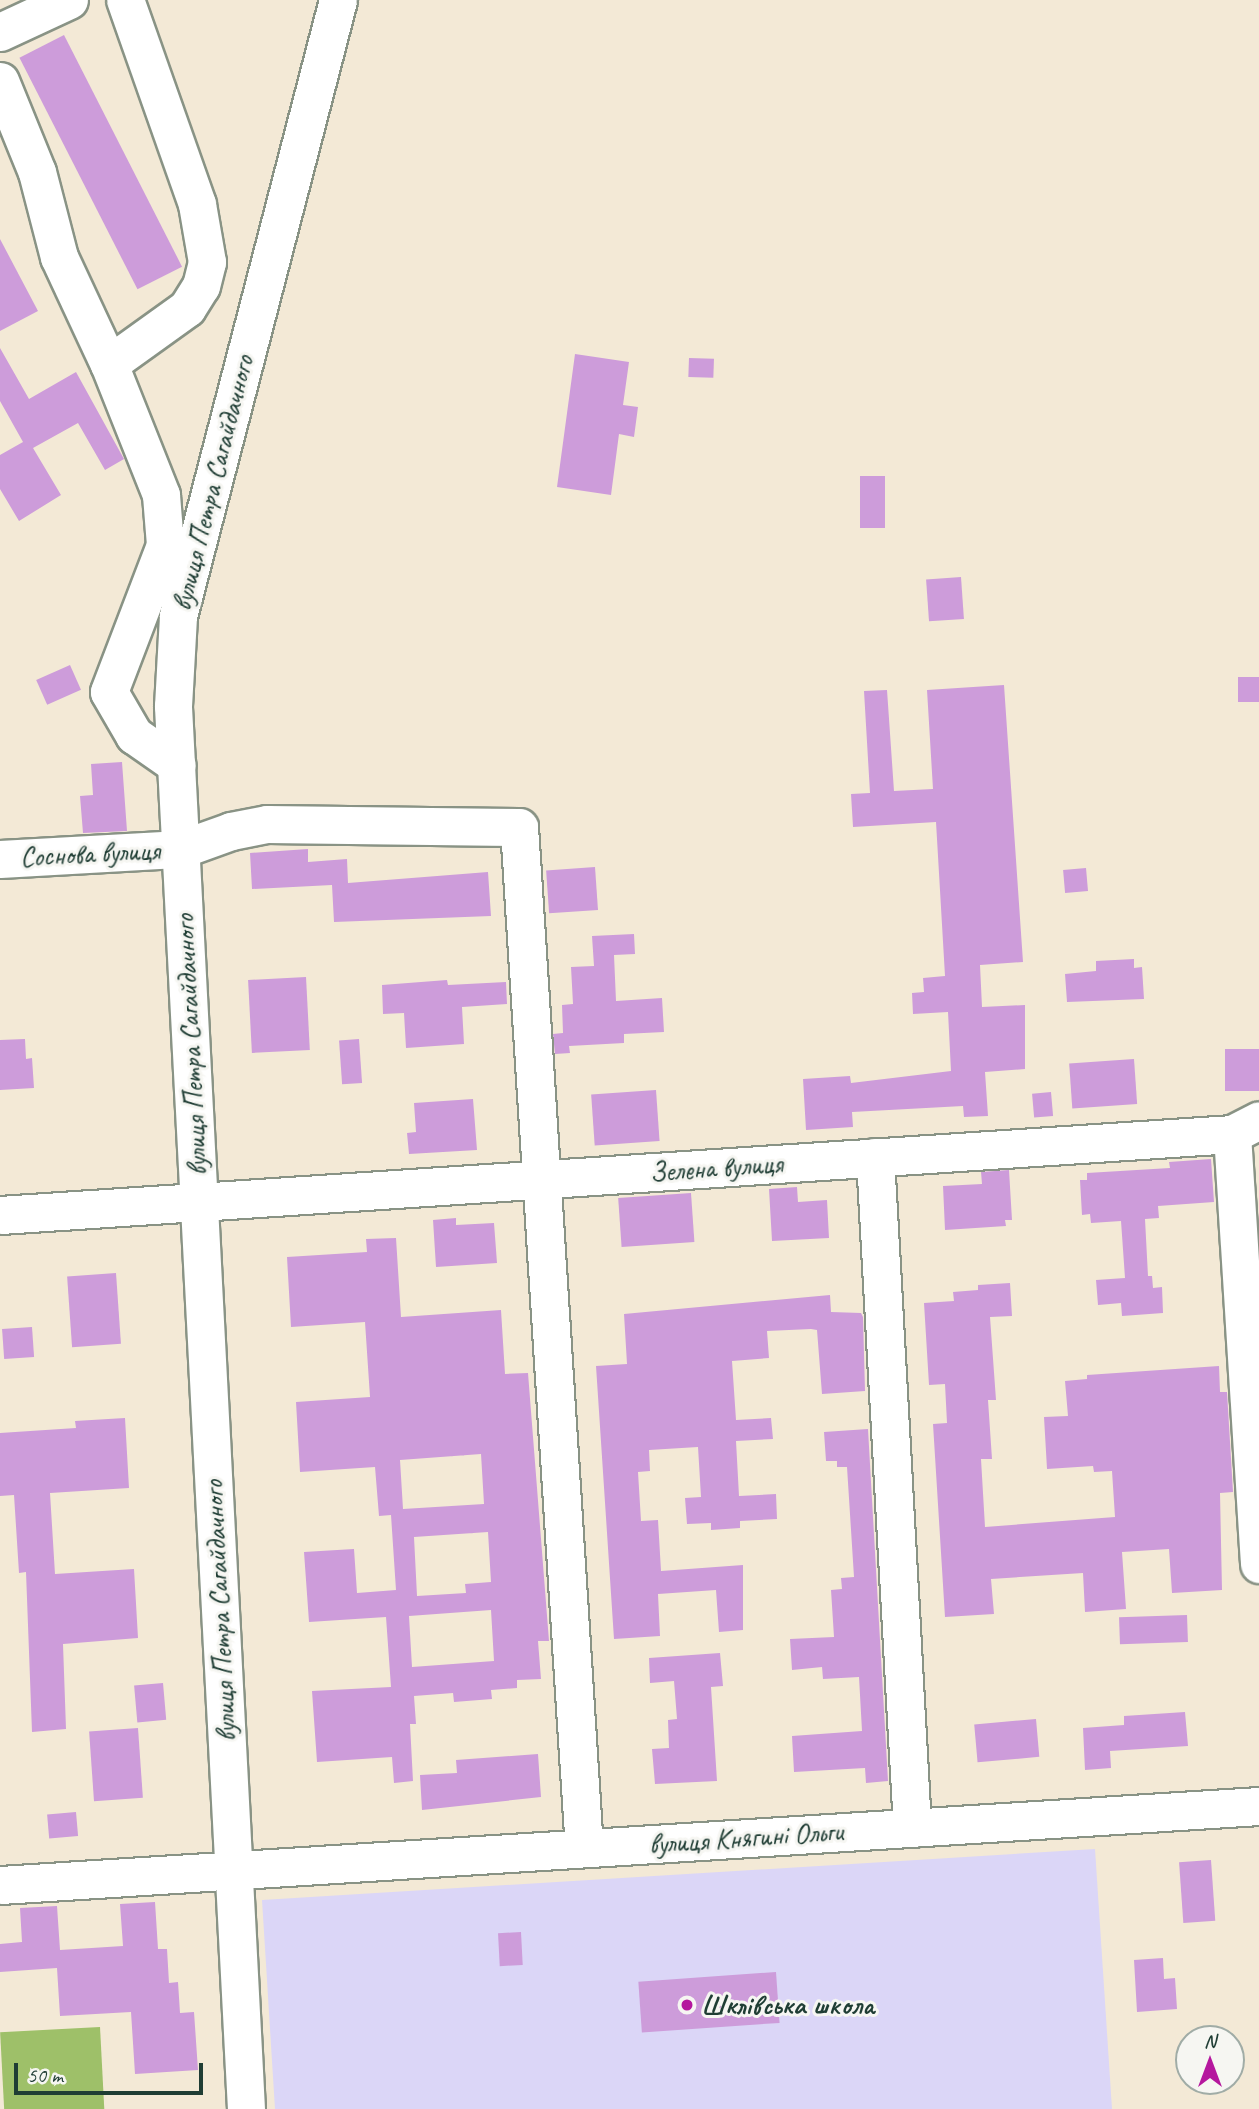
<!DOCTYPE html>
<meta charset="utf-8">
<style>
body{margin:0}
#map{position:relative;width:1259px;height:2109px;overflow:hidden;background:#f3e9d6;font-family:Caveat,sans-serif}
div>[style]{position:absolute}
.built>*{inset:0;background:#dbd6f7}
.green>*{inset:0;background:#9ec069;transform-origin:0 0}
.building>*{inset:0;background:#cd9cda;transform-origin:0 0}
.roads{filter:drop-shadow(2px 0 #899385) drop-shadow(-2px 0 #899385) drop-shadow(0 2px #899385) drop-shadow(0 -2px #899385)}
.minor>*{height:37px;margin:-18.5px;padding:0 18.5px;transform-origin:18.5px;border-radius:18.5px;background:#fff}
.dots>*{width:19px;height:19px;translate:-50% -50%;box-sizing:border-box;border:4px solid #f6f6f2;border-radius:50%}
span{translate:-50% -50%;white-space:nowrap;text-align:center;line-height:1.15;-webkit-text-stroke:6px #f6f6f2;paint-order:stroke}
.street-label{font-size:28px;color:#1f3d34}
.poi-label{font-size:28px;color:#1f3d34;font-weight:700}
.left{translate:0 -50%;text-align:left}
.north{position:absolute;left:1175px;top:2025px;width:70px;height:70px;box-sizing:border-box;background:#f6f6f2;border:2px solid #a0aca6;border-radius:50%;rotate:0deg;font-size:19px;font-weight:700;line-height:28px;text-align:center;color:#1f3d34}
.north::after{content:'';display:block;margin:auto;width:24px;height:32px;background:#b5179e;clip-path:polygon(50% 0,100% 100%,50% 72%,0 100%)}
.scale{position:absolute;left:14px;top:2063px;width:189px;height:32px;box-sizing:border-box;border:4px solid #1f3d34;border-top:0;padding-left:9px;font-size:21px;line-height:24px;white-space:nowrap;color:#1f3d34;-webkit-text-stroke:5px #f6f6f2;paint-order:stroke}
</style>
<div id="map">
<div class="built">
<div style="clip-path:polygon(1095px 1849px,1112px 2109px,275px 2109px,262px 1900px)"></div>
</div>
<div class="green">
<div style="left:100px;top:2027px;width:82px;height:100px;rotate:87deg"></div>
</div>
<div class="building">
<div style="left:64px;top:35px;width:260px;height:50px;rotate:63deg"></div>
<div style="clip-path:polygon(0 239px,38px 311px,0 331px)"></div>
<div style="clip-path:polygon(0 348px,29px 399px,76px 372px,124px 459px,105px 470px,78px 423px,33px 448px,61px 495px,19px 521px,0 489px,0 455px,23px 442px,0 401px)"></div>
<div style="clip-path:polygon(575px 354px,629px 362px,623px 405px,638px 407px,634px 437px,619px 434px,611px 495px,557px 487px)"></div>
<div style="left:689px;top:358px;width:25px;height:19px;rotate:2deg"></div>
<div style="left:885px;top:476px;width:52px;height:25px;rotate:90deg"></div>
<div style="left:961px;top:577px;width:42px;height:35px;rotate:86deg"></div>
<div style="left:70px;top:665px;width:27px;height:37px;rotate:66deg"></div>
<div style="left:1238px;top:677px;width:21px;height:25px"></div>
<div style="clip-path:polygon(1004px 685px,1023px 962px,980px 965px,982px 1007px,1025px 1005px,1025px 1069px,985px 1072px,988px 1116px,964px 1117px,963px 1106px,852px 1112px,853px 1127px,806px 1130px,803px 1079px,850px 1076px,851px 1083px,951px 1071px,948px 1012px,913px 1014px,912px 993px,924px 992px,923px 978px,945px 976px,936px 822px,853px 827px,851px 794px,870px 793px,864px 691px,887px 690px,894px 791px,933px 789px,927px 690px)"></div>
<div style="clip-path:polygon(122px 762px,127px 831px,83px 833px,80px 796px,93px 795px,91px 764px)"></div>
<div style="clip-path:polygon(308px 849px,308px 862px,347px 859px,348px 883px,488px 872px,491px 916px,334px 922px,332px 885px,252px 889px,250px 853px)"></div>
<div style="left:595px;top:867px;width:43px;height:49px;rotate:86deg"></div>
<div style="left:1086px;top:868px;width:23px;height:23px;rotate:85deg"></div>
<div style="clip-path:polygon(634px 934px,635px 954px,614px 955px,616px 1001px,662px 998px,664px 1032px,624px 1034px,624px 1043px,569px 1046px,570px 1053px,555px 1054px,553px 1034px,563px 1033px,562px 1005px,573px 1004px,571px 967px,594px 966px,592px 936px)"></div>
<div style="clip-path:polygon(1134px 959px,1134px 968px,1142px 967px,1144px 999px,1067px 1002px,1065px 974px,1096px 971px,1096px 961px)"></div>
<div style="left:306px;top:977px;width:73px;height:58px;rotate:87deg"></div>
<div style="clip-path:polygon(447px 980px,448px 985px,506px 982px,507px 1004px,462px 1007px,464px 1044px,406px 1048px,404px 1013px,383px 1014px,382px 985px)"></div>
<div style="clip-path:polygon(25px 1039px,26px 1059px,32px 1058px,34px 1088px,0 1090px,0 1040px)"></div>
<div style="left:359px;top:1039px;width:44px;height:20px;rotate:86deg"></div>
<div style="left:1259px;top:1049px;width:42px;height:34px;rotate:90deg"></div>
<div style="left:1134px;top:1059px;width:45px;height:65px;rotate:86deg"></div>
<div style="left:656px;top:1090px;width:51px;height:65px;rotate:86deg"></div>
<div style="left:1051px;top:1092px;width:24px;height:19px;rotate:85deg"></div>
<div style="clip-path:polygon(473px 1099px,477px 1150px,409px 1154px,407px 1133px,416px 1132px,414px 1103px)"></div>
<div style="clip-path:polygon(1211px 1159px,1214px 1202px,1158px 1206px,1159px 1218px,1145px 1219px,1148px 1276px,1152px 1276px,1153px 1288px,1162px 1287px,1163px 1313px,1122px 1316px,1121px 1303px,1098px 1305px,1096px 1280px,1125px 1278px,1121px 1221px,1091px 1223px,1090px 1214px,1082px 1215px,1080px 1180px,1087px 1180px,1087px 1173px,1170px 1168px,1169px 1162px)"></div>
<div style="clip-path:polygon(1009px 1170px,1012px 1220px,1005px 1220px,1006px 1226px,945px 1230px,943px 1186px,982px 1184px,981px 1172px)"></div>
<div style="clip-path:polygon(797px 1187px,798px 1202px,827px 1200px,829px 1238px,772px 1241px,769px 1189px)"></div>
<div style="left:691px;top:1193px;width:49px;height:73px;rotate:86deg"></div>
<div style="clip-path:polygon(456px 1218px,456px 1225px,494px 1223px,497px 1263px,436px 1267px,433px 1220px)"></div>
<div style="clip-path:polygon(evenodd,396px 1238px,401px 1317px,501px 1310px,505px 1374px,528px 1373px,549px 1641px,538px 1641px,541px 1679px,517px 1680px,517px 1688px,491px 1690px,492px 1699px,454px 1702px,453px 1693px,414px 1696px,416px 1724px,410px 1724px,413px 1781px,394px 1783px,392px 1757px,317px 1762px,312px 1691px,391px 1687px,386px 1617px,309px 1622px,304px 1552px,354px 1549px,357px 1593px,396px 1590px,391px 1515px,379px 1516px,375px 1467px,300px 1472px,296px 1402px,370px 1397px,365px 1322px,291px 1327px,287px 1257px,367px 1252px,366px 1239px,396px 1238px,481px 1454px,484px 1504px,403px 1509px,400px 1460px,481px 1454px,396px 1238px,488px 1532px,491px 1582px,465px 1584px,466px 1593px,417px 1596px,414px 1537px,488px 1532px,396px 1238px,491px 1610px,494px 1661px,412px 1667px,409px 1616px,491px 1610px)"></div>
<div style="left:116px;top:1273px;width:71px;height:49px;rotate:86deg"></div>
<div style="clip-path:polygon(1010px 1283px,1012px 1316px,990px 1317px,996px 1400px,988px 1400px,992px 1459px,981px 1459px,985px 1527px,1115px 1517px,1112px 1471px,1094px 1472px,1093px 1466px,1047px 1469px,1044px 1417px,1068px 1416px,1065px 1381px,1087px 1379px,1087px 1375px,1219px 1366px,1220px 1392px,1227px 1392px,1233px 1492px,1220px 1493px,1222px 1590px,1172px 1593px,1169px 1549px,1122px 1552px,1126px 1609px,1085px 1612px,1083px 1573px,991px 1579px,994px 1614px,945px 1617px,933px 1424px,947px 1423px,945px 1384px,929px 1385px,924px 1303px,954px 1301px,953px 1292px,978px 1290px,978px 1285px)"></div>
<div style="clip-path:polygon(830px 1295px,831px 1312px,861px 1313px,863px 1317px,865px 1391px,822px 1394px,817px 1330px,811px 1329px,767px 1331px,769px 1358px,732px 1361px,736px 1420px,771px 1418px,773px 1439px,736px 1441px,739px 1496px,776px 1494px,777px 1519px,740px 1521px,740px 1528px,711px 1530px,711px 1523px,687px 1524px,685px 1498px,701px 1497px,698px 1447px,649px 1450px,650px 1471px,638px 1472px,641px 1521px,658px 1520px,661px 1571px,743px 1565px,743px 1630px,719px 1632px,716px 1590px,658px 1594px,660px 1636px,614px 1639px,596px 1366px,627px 1364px,624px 1314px)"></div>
<div style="left:32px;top:1327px;width:30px;height:30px;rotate:86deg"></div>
<div style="clip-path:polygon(125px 1418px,129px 1488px,50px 1493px,55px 1574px,134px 1569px,138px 1638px,63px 1644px,66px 1729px,32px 1732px,26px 1572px,19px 1573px,14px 1495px,0 1496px,0 1433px,76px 1428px,75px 1421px)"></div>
<div style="clip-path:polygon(868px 1429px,888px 1781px,866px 1783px,865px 1768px,794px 1772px,792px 1736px,862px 1731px,859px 1677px,823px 1679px,822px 1667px,792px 1670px,790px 1639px,834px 1637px,831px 1590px,842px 1589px,841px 1578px,854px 1577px,847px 1467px,837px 1467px,837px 1461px,826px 1461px,824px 1432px)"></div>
<div style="left:1187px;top:1615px;width:27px;height:68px;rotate:88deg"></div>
<div style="clip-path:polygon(720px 1653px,723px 1686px,711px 1687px,717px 1781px,655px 1784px,652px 1749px,669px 1748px,668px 1720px,677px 1719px,674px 1681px,650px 1683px,649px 1658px)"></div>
<div style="left:163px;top:1683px;width:37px;height:29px;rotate:85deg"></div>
<div style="clip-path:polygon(1185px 1712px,1188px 1746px,1110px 1751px,1111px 1768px,1085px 1770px,1083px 1728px,1124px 1725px,1124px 1716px)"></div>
<div style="left:1036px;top:1719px;width:38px;height:62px;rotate:85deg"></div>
<div style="left:138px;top:1728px;width:70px;height:49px;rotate:86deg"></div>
<div style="clip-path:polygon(538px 1754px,541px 1797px,422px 1810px,420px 1775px,457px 1773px,456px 1760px)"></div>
<div style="left:76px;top:1812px;width:24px;height:29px;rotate:85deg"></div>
<div style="left:1211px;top:1860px;width:61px;height:32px;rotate:86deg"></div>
<div style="clip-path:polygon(155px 1902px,158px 1949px,167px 1949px,169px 1983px,178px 1982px,180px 2013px,194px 2012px,198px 2070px,135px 2074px,131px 2012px,60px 2016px,57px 1968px,0 1972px,0 1944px,22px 1942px,20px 1908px,57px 1906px,60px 1950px,123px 1946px,120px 1904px)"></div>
<div style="left:521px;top:1932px;width:33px;height:23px;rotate:87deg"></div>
<div style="clip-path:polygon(1163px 1958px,1164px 1979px,1175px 1978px,1177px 2009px,1137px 2012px,1134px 1960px)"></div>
<div style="left:776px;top:1972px;width:51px;height:138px;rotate:86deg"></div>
</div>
<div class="roads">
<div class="minor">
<div style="left:0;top:32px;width:76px;rotate:-24.9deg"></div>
<div style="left:0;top:81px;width:98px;rotate:67.9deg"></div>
<div style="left:37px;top:172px;width:88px;rotate:75.5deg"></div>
<div style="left:59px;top:257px;width:118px;rotate:65deg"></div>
<div style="left:109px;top:364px;width:141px;rotate:68.3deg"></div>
<div style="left:161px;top:495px;width:50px;rotate:85.4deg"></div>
<div style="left:165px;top:545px;width:157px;rotate:110.9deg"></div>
<div style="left:109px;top:692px;width:50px;rotate:59.8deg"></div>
<div style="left:134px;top:735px;width:52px;rotate:34.9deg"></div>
<div style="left:109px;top:364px;width:96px;rotate:-35.7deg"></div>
<div style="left:187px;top:308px;width:26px;rotate:-58deg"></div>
<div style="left:201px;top:286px;width:25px;rotate:-76deg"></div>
<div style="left:207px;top:262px;width:59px;rotate:-99.8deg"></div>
<div style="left:197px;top:204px;width:216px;rotate:-109.4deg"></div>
<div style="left:0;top:859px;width:181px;rotate:-3.2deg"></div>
<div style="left:181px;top:849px;width:53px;rotate:-19.8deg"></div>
<div style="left:231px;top:831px;width:37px;rotate:-11deg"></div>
<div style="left:267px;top:824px;width:252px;rotate:0.7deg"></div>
<div style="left:519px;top:827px;width:1023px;rotate:86.36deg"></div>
<div style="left:1232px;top:1134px;width:431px;rotate:86.4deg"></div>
<div style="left:875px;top:1157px;width:672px;rotate:86.84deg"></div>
<div style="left:0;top:1215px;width:1235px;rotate:-3.76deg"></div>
<div style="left:1232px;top:1134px;width:30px;rotate:-27deg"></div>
<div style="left:0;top:1885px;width:1261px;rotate:-3.59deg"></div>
<div style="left:246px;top:2109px;width:1405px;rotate:-92.98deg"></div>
<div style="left:173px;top:706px;width:90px;rotate:-86.8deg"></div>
<div style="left:178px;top:616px;width:636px;rotate:-75.44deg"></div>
</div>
</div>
<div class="dots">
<div style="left:687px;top:2005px;background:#b5179e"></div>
</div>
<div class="street-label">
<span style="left:213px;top:483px;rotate:-76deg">вулиця Петра Сагайдачного</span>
<span style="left:90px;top:854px;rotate:-3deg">Соснова вулиця</span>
<span style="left:191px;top:1045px;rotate:-93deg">вулиця Петра Сагайдачного</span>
<span style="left:716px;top:1168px;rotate:-4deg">Зелена вулиця</span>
<span style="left:220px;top:1611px;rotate:-93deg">вулиця Петра Сагайдачного</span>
<span style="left:746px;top:1838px;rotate:-4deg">вулиця Княгині Ольги</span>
</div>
<div class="poi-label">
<span class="left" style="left:701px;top:2005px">Шклівська школа</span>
</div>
<div class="north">N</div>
<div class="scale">50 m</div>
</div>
